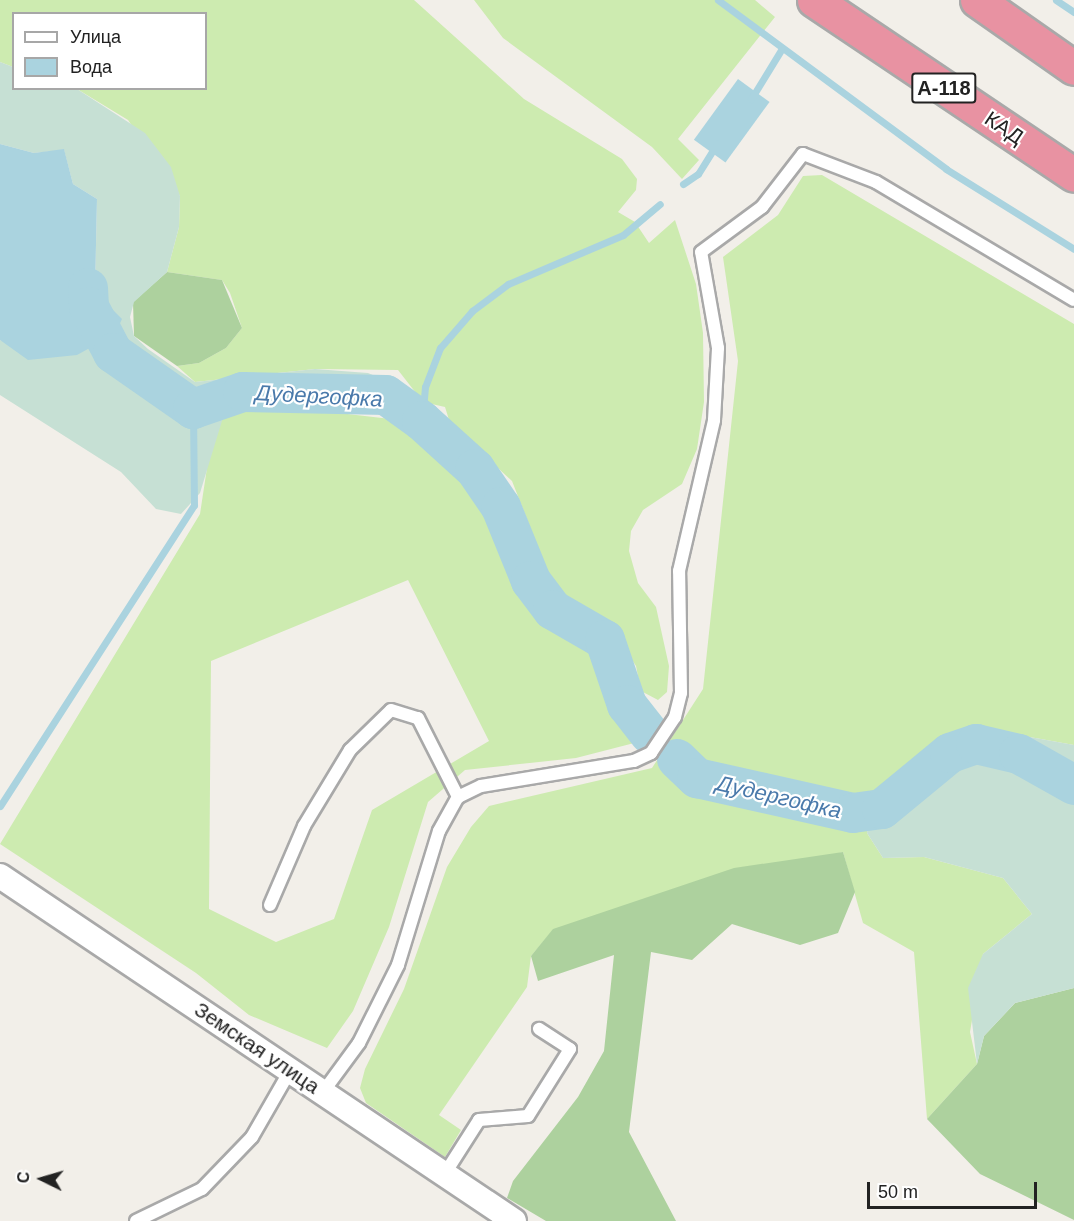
<!DOCTYPE html>
<meta charset="utf-8">
<style>
body{margin:0}
#map{position:relative;width:1074px;height:1221px;overflow:hidden;background:#f2efe9;font-family:Arial,sans-serif}
div>[style]{position:absolute}
.grass>*{inset:0;background:#cdebb0}
.forest>*{inset:0;background:#add19e}
.wetland>*{inset:0;background:#c6e0d4}
.water>*{inset:0;background:#aad3df;transform-origin:0 0}
.stream>*{height:7px;margin:-3.5px;padding:0 3.5px;transform-origin:3.5px;border-radius:3.5px;background:#aad3df}
.river>*{height:40px;margin:-20px;padding:0 20px;transform-origin:20px;border-radius:20px;background:#aad3df}
.roads{filter:drop-shadow(2px 0 #a9a9a9) drop-shadow(-2px 0 #a9a9a9) drop-shadow(0 2px #a9a9a9) drop-shadow(0 -2px #a9a9a9)}
.lane>*{height:12px;margin:-6px;padding:0 6px;transform-origin:6px;border-radius:6px;background:#fff}
.street>*{height:24px;margin:-12px;padding:0 12px;transform-origin:12px;border-radius:12px;background:#fff}
.highway>*{height:33px;margin:-16.5px;padding:0 16.5px;transform-origin:16.5px;border-radius:16.5px;background:#e892a2}
span{translate:-50% -50%;white-space:nowrap;text-align:center;line-height:1.15;-webkit-text-stroke:4.5px #fff;paint-order:stroke}
.shield-label span{padding:2px 4px;background:#fff;border:2px solid;border-radius:4px;-webkit-text-stroke-width:0}
.shield-label{font-size:20px;color:#222;font-weight:700}
.street-label{font-size:21px;color:#222}
.water-label{font-size:22px;color:#4a7aab;font-style:italic}
.legend{position:absolute;left:12px;top:12px;width:195px;height:78px;box-sizing:border-box;background:#fff;border:2px solid #a7a7a7;margin:0;padding:8px 10px;list-style:none;font-size:18px;color:#222}
.legend li{display:flex;align-items:center;gap:12px;height:30px}
.legend b{width:30px;border:2px solid #a7a7a7}
.north{position:absolute;left:12px;top:1149px;width:60px;height:60px;-webkit-text-stroke:4px #fff;paint-order:stroke;rotate:275deg;font-size:16px;font-weight:700;line-height:24px;text-align:center;color:#222}
.north::after{content:'';display:block;margin:auto;width:21px;height:27px;background:#222;clip-path:polygon(50% 0,100% 100%,50% 72%,0 100%)}
.scale{position:absolute;left:867px;top:1182px;width:170px;height:27px;box-sizing:border-box;border:3px solid #222;border-top:0;padding-left:8px;font-size:18px;line-height:21px;white-space:nowrap;color:#222;-webkit-text-stroke:4px #fff;paint-order:stroke}
</style>
<div id="map">
<div class="grass">
<div style="clip-path:polygon(0 0,414px 0,524px 99px,622px 159px,637px 179px,636px 190px,618px 212px,635px 222px,649px 243px,675px 220px,696px 284px,703px 333px,704px 402px,697px 449px,682px 484px,643px 510px,631px 531px,629px 551px,638px 583px,656px 607px,669px 666px,667px 692px,658px 700px,641px 691px,636px 666px,608px 623px,567px 598px,550px 578px,512px 481px,450px 423px,445px 407px,423px 402px,398px 370px,315px 369px,195px 382px,177px 366px,199px 363px,226px 348px,242px 328px,230px 293px,222px 280px,167px 272px,179px 227px,180px 196px,128px 120px,77px 89px,206px 88px,206px 14px,14px 14px,13px 67px,0 62px)"></div>
<div style="clip-path:polygon(474px 0,755px 0,775px 17px,678px 139px,699px 160px,682px 179px,652px 147px,503px 38px)"></div>
<div style="clip-path:polygon(822px 175px,1074px 324px,1074px 745px,1003px 732px,935px 749px,873px 801px,867px 833px,883px 858px,924px 857px,1003px 878px,1032px 914px,983px 954px,970px 1032px,977px 1064px,927px 1119px,914px 952px,863px 923px,843px 852px,553px 930px,531px 956px,527px 987px,439px 1115px,461px 1130px,445px 1157px,366px 1103px,360px 1088px,365px 1069px,404px 989px,447px 867px,471px 827px,489px 806px,652px 768px,703px 689px,738px 361px,723px 257px,778px 215px,803px 176px)"></div>
<div style="clip-path:polygon(evenodd,279px 406px,399px 420px,452px 462px,486px 508px,520px 582px,550px 628px,601px 652px,618px 707px,642px 741px,576px 758px,465px 770px,428px 802px,389px 927px,353px 1011px,327px 1048px,249px 1015px,196px 973px,0 844px,200px 514px,210px 448px,225px 411px,279px 406px,408px 580px,489px 741px,372px 810px,334px 919px,276px 942px,209px 909px,211px 661px,408px 580px)"></div>
</div>
<div class="forest">
<div style="clip-path:polygon(167px 272px,222px 280px,242px 328px,226px 348px,199px 363px,177px 366px,134px 336px,133px 302px)"></div>
<div style="clip-path:polygon(843px 852px,855px 892px,838px 933px,800px 945px,732px 924px,692px 960px,651px 952px,629px 1132px,676px 1221px,546px 1221px,507px 1198px,513px 1181px,578px 1097px,604px 1051px,614px 955px,538px 981px,531px 956px,553px 929px,734px 868px)"></div>
<div style="clip-path:polygon(1074px 988px,1074px 1220px,980px 1174px,927px 1119px,977px 1064px,984px 1036px,1015px 1003px)"></div>
</div>
<div class="wetland">
<div style="clip-path:polygon(0 62px,13px 67px,14px 88px,77px 89px,145px 133px,171px 167px,180px 196px,179px 227px,167px 272px,134px 302px,130px 317px,134px 336px,148px 349px,195px 382px,315px 369px,368px 373px,399px 386px,415px 402px,404px 414px,344px 401px,225px 411px,200px 493px,181px 514px,156px 509px,121px 472px,0 395px,0 340px,5px 342px,95px 292px,97px 199px,73px 184px,64px 150px,34px 153px,0 144px)"></div>
<div style="clip-path:polygon(1003px 732px,1074px 745px,1074px 988px,1015px 1003px,984px 1036px,977px 1064px,968px 988px,983px 954px,1032px 914px,1003px 878px,924px 857px,883px 858px,867px 833px,873px 801px,935px 749px,965px 736px)"></div>
</div>
<div class="water">
<div style="left:738px;top:79px;width:39px;height:75px;rotate:36deg"></div>
<div style="clip-path:polygon(0 144px,34px 153px,64px 149px,73px 184px,97px 199px,95px 292px,122px 319px,115px 334px,77px 355px,28px 360px,0 340px)"></div>
</div>
<div class="stream">
<div style="left:718px;top:0;width:284px;rotate:36.5deg"></div>
<div style="left:946px;top:169px;width:151px;rotate:32deg"></div>
<div style="left:1056px;top:0;width:22px;rotate:34deg"></div>
<div style="left:751px;top:99px;width:57px;rotate:-58.5deg"></div>
<div style="left:683px;top:184px;width:18px;rotate:-34deg"></div>
<div style="left:698px;top:174px;width:36px;rotate:-58deg"></div>
<div style="left:422px;top:421px;width:34px;rotate:-85deg"></div>
<div style="left:425px;top:387px;width:42px;rotate:-69deg"></div>
<div style="left:440px;top:348px;width:49px;rotate:-49.1deg"></div>
<div style="left:472px;top:311px;width:45px;rotate:-36.9deg"></div>
<div style="left:508px;top:284px;width:125px;rotate:-23.1deg"></div>
<div style="left:623px;top:235px;width:48px;rotate:-40deg"></div>
<div style="left:0;top:806px;width:358px;rotate:-57.2deg"></div>
<div style="left:194px;top:505px;width:96px;rotate:-90.6deg"></div>
</div>
<div class="river">
<div style="left:88px;top:288px;width:19px;rotate:87deg"></div>
<div style="left:89px;top:307px;width:52px;rotate:62.4deg"></div>
<div style="left:113px;top:353px;width:98px;rotate:35deg"></div>
<div style="left:193px;top:409px;width:53px;rotate:-18.8deg"></div>
<div style="left:243px;top:392px;width:143px;rotate:1.2deg"></div>
<div style="left:386px;top:395px;width:44px;rotate:35.8deg"></div>
<div style="left:422px;top:421px;width:72px;rotate:42.2deg"></div>
<div style="left:475px;top:469px;width:46px;rotate:55.6deg"></div>
<div style="left:501px;top:507px;width:80px;rotate:67.9deg"></div>
<div style="left:531px;top:581px;width:36px;rotate:53deg"></div>
<div style="left:553px;top:610px;width:60px;rotate:30deg"></div>
<div style="left:605px;top:640px;width:69px;rotate:71.3deg"></div>
<div style="left:627px;top:705px;width:37px;rotate:52deg"></div>
<div style="left:677px;top:759px;width:28px;rotate:44deg"></div>
<div style="left:697px;top:778px;width:160px;rotate:12.6deg"></div>
<div style="left:853px;top:813px;width:29px;rotate:-8deg"></div>
<div style="left:882px;top:809px;width:88px;rotate:-39.5deg"></div>
<div style="left:950px;top:753px;width:28px;rotate:-19deg"></div>
<div style="left:976px;top:744px;width:44px;rotate:13.1deg"></div>
<div style="left:1019px;top:754px;width:63px;rotate:29.4deg"></div>
</div>
<div class="roads">
<div class="lane">
<div style="left:270px;top:905px;width:86px;rotate:-66.7deg"></div>
<div style="left:304px;top:826px;width:89px;rotate:-58.8deg"></div>
<div style="left:350px;top:750px;width:57px;rotate:-44.3deg"></div>
<div style="left:391px;top:710px;width:28px;rotate:17deg"></div>
<div style="left:418px;top:718px;width:89px;rotate:63.1deg"></div>
<div style="left:323px;top:1092px;width:61px;rotate:-53.7deg"></div>
<div style="left:359px;top:1043px;width:87px;rotate:-63.4deg"></div>
<div style="left:398px;top:965px;width:140px;rotate:-73deg"></div>
<div style="left:439px;top:831px;width:39px;rotate:-61deg"></div>
<div style="left:458px;top:797px;width:25px;rotate:-26deg"></div>
<div style="left:481px;top:786px;width:155px;rotate:-9.3deg"></div>
<div style="left:634px;top:761px;width:19px;rotate:-25deg"></div>
<div style="left:651px;top:753px;width:43px;rotate:-56.3deg"></div>
<div style="left:675px;top:717px;width:25px;rotate:-76deg"></div>
<div style="left:681px;top:693px;width:122px;rotate:-90.9deg"></div>
<div style="left:679px;top:571px;width:155px;rotate:-76.9deg"></div>
<div style="left:714px;top:420px;width:72px;rotate:-86.8deg"></div>
<div style="left:718px;top:348px;width:97px;rotate:-100deg"></div>
<div style="left:701px;top:252px;width:76px;rotate:-36.4deg"></div>
<div style="left:762px;top:207px;width:67px;rotate:-52.3deg"></div>
<div style="left:803px;top:154px;width:78px;rotate:21deg"></div>
<div style="left:876px;top:182px;width:230px;rotate:30.8deg"></div>
<div style="left:444px;top:1175px;width:65px;rotate:-57.5deg"></div>
<div style="left:479px;top:1120px;width:49px;rotate:-4.7deg"></div>
<div style="left:528px;top:1116px;width:79px;rotate:-57.9deg"></div>
<div style="left:570px;top:1049px;width:37px;rotate:-147deg"></div>
<div style="left:136px;top:1221px;width:73px;rotate:-25.9deg"></div>
<div style="left:202px;top:1189px;width:72px;rotate:-46.1deg"></div>
<div style="left:252px;top:1137px;width:76px;rotate:-60.1deg"></div>
</div>
<div class="street">
<div style="left:0;top:876px;width:619px;rotate:33.87deg"></div>
</div>
<div class="highway">
<div style="left:814px;top:0;width:313px;rotate:33.9deg"></div>
<div style="left:977px;top:0;width:118px;rotate:35deg"></div>
</div>
</div>
<div class="shield-label">
<span style="left:944px;top:88px">А-118</span>
</div>
<div class="street-label">
<span style="left:1004px;top:128px;rotate:34deg">КАД</span>
<span style="left:257px;top:1048px;rotate:34deg">Земская улица</span>
</div>
<div class="water-label">
<span style="left:319px;top:396px;rotate:3deg">Дудергофка</span>
<span style="left:779px;top:797px;rotate:13deg">Дудергофка</span>
</div>
<ul class="legend">
<li><b style="height:8px;background:#fff"></b>Улица</li>
<li><b style="height:16px;background:#aad3df"></b>Вода</li>
</ul>
<div class="north">С</div>
<div class="scale">50 m</div>
</div>
